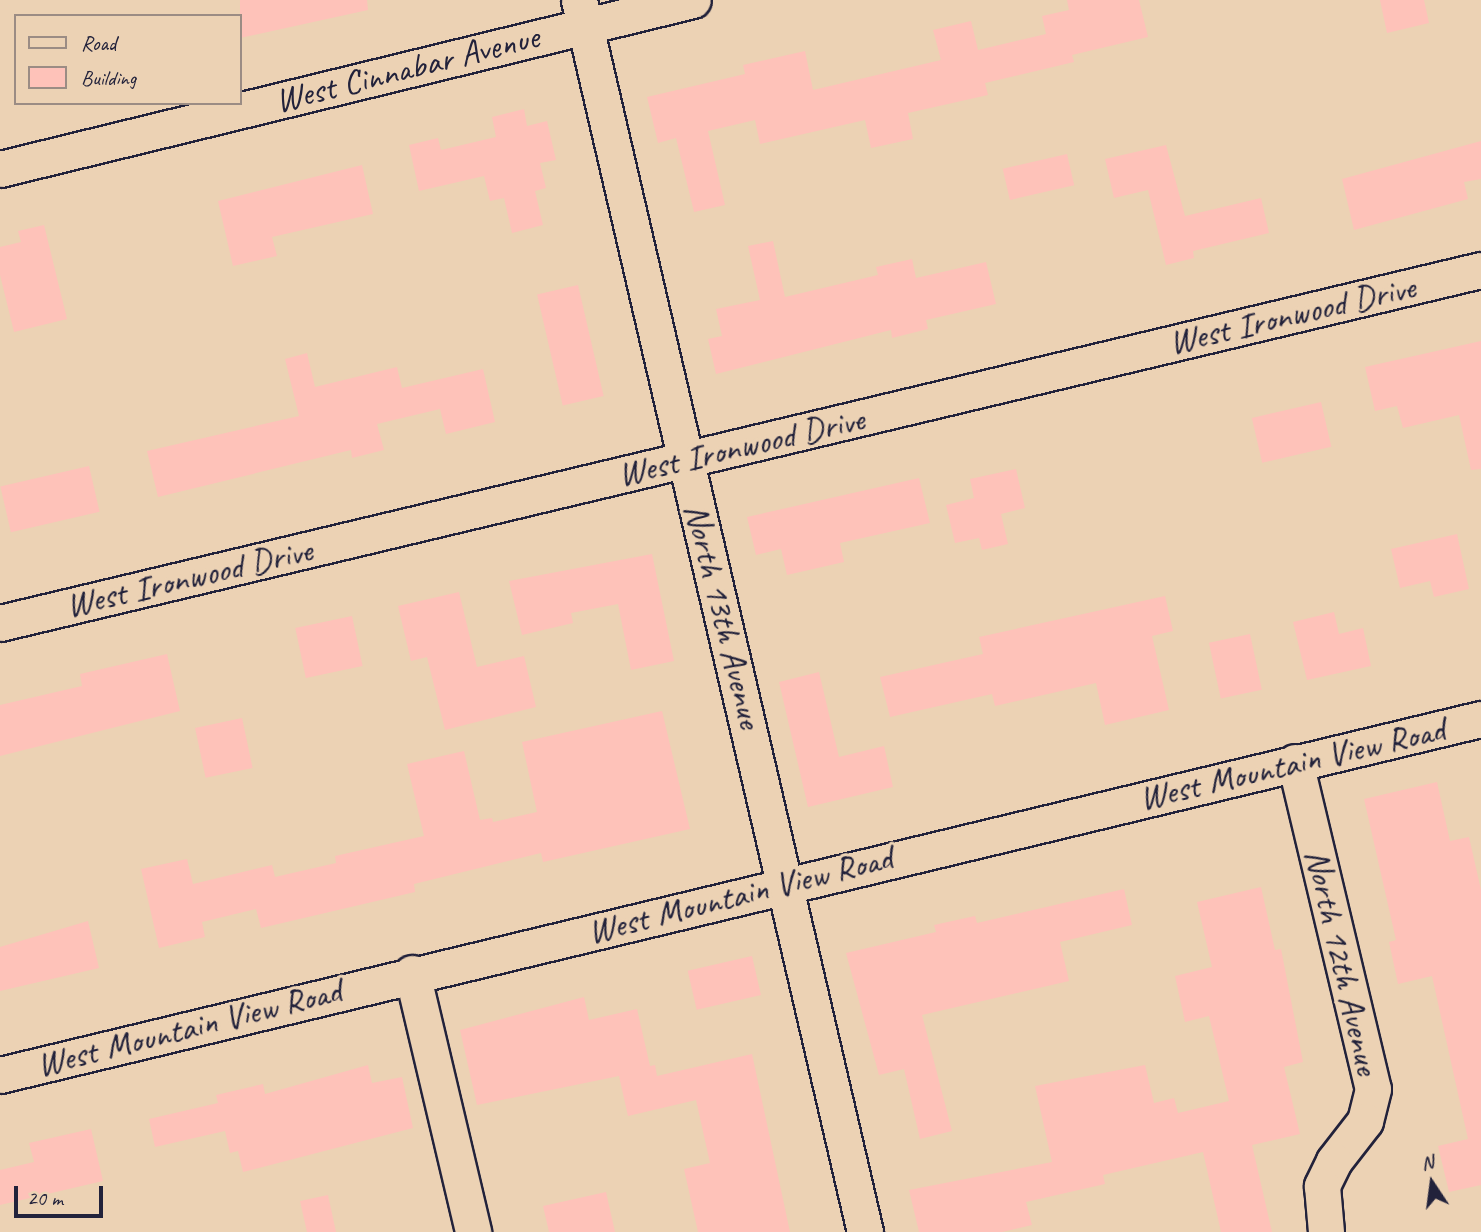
<!DOCTYPE html>
<style>
body{margin:0}
#map{position:relative;width:1481px;height:1232px;overflow:hidden;background:#ecd2b4;font-family:Caveat,sans-serif}
div>[style]{position:absolute}
.building>*{inset:0;background:#fec2b9;transform-origin:0 0}
.roads{filter:drop-shadow(2px 0 #22223b) drop-shadow(-2px 0 #22223b) drop-shadow(0 2px #22223b) drop-shadow(0 -2px #22223b)}
.minor>*{height:35px;margin:-17.5px;padding:0 17.5px;transform-origin:17.5px;border-radius:17.5px;background:#ecd2b4}
span{translate:-50% -50%;white-space:nowrap;text-align:center;line-height:1.15;-webkit-text-stroke:6px #ecd2b4;paint-order:stroke}
.street-label{font-size:35px;color:#22223b}
.legend{position:absolute;left:14px;top:14px;width:228px;height:91px;box-sizing:border-box;background:#ecd2b4;border:2px solid #9b8c84;margin:0;padding:9px 12px;list-style:none;font-size:21px;color:#22223b}
.legend li{display:flex;align-items:center;gap:14px;height:35px}
.legend b{width:35px;border:2px solid #9b8c84}
.north{position:absolute;left:1397px;top:1148px;width:70px;height:70px;-webkit-text-stroke:5px #ecd2b4;paint-order:stroke;rotate:347deg;font-size:19px;font-weight:700;line-height:28px;text-align:center;color:#22223b}
.north::after{content:'';display:block;margin:auto;width:24px;height:32px;background:#22223b;clip-path:polygon(50% 0,100% 100%,50% 72%,0 100%)}
.scale{position:absolute;left:14px;top:1186px;width:89px;height:32px;box-sizing:border-box;border:4px solid #22223b;border-top:0;padding-left:9px;font-size:21px;line-height:24px;white-space:nowrap;color:#22223b;-webkit-text-stroke:5px #ecd2b4;paint-order:stroke}
</style>
<div id="map">
<div class="building">
<div style="clip-path:polygon(240px 0,367px 0,368px 10px,240px 38px)"></div>
<div style="clip-path:polygon(1067px 0,1139px 0,1148px 37px,1072px 55px,1074px 62px,985px 83px,988px 95px,908px 113px,913px 139px,871px 148px,865px 120px,760px 144px,755px 120px,708px 131px,725px 205px,694px 212px,676px 138px,658px 143px,647px 97px,745px 74px,743px 65px,805px 51px,813px 90px,941px 60px,933px 30px,971px 21px,978px 50px,1046px 34px,1042px 16px,1069px 10px)"></div>
<div style="clip-path:polygon(1380px 0,1424px 0,1429px 23px,1387px 33px)"></div>
<div style="clip-path:polygon(524px 109px,527px 126px,547px 121px,556px 160px,540px 163px,546px 188px,535px 191px,543px 225px,512px 233px,504px 198px,490px 201px,484px 176px,419px 191px,409px 145px,438px 138px,441px 150px,496px 137px,492px 117px)"></div>
<div style="clip-path:polygon(1481px 141px,1481px 179px,1464px 182px,1468px 199px,1354px 230px,1342px 179px)"></div>
<div style="clip-path:polygon(1166px 145px,1185px 216px,1261px 198px,1269px 233px,1193px 251px,1194px 258px,1166px 265px,1148px 190px,1114px 198px,1105px 159px)"></div>
<div style="left:1067px;top:154px;width:32px;height:66px;rotate:77deg"></div>
<div style="clip-path:polygon(362px 165px,373px 214px,272px 237px,277px 256px,233px 266px,218px 201px)"></div>
<div style="clip-path:polygon(44px 225px,67px 319px,14px 332px,0 275px,0 247px,21px 242px,18px 231px)"></div>
<div style="clip-path:polygon(773px 241px,785px 297px,878px 275px,876px 267px,912px 259px,916px 278px,986px 262px,996px 304px,926px 320px,928px 329px,892px 338px,891px 330px,716px 374px,708px 339px,722px 336px,716px 309px,760px 300px,748px 246px)"></div>
<div style="left:578px;top:285px;width:114px;height:42px;rotate:77deg"></div>
<div style="clip-path:polygon(1481px 341px,1481px 469px,1471px 470px,1459px 415px,1403px 428px,1397px 406px,1375px 411px,1365px 367px)"></div>
<div style="clip-path:polygon(307px 353px,315px 387px,397px 367px,402px 388px,483px 369px,495px 422px,446px 434px,440px 409px,377px 424px,384px 450px,352px 458px,351px 450px,158px 497px,147px 451px,299px 416px,285px 359px)"></div>
<div style="left:1321px;top:402px;width:46px;height:71px;rotate:77deg"></div>
<div style="left:89px;top:466px;width:47px;height:91px;rotate:77deg"></div>
<div style="clip-path:polygon(1016px 469px,1025px 508px,1001px 514px,1008px 544px,982px 550px,979px 538px,955px 543px,946px 505px,974px 498px,970px 479px)"></div>
<div style="clip-path:polygon(919px 478px,930px 523px,840px 543px,844px 562px,787px 575px,781px 549px,756px 555px,747px 517px)"></div>
<div style="clip-path:polygon(1457px 534px,1469px 589px,1434px 597px,1430px 581px,1400px 588px,1391px 549px)"></div>
<div style="clip-path:polygon(652px 554px,674px 661px,631px 670px,618px 604px,571px 613px,573px 623px,522px 635px,509px 581px)"></div>
<div style="clip-path:polygon(459px 592px,477px 667px,524px 656px,536px 707px,445px 730px,427px 657px,411px 661px,398px 606px)"></div>
<div style="clip-path:polygon(1165px 596px,1173px 631px,1152px 636px,1169px 710px,1105px 725px,1096px 683px,995px 706px,992px 694px,890px 717px,880px 677px,983px 654px,979px 637px)"></div>
<div style="clip-path:polygon(1334px 612px,1339px 634px,1363px 628px,1371px 666px,1307px 680px,1293px 622px)"></div>
<div style="left:352px;top:616px;width:51px;height:58px;rotate:78deg"></div>
<div style="left:1250px;top:634px;width:57px;height:42px;rotate:78deg"></div>
<div style="clip-path:polygon(167px 654px,180px 711px,0 756px,0 705px,82px 686px,80px 674px)"></div>
<div style="clip-path:polygon(819px 672px,839px 757px,884px 746px,893px 787px,808px 807px,779px 682px)"></div>
<div style="clip-path:polygon(662px 711px,690px 829px,543px 862px,541px 853px,414px 884px,415px 892px,261px 928px,256px 909px,202px 922px,205px 937px,159px 948px,141px 869px,187px 859px,193px 884px,272px 865px,275px 877px,336px 863px,335px 856px,424px 836px,407px 764px,464px 751px,480px 820px,492px 818px,493px 822px,537px 812px,522px 742px)"></div>
<div style="left:242px;top:718px;width:51px;height:48px;rotate:78deg"></div>
<div style="clip-path:polygon(1437px 782px,1450px 841px,1469px 837px,1481px 890px,1481px 1185px,1449px 1192px,1438px 1146px,1468px 1139px,1432px 976px,1398px 984px,1389px 942px,1396px 940px,1364px 799px)"></div>
<div style="clip-path:polygon(1261px 887px,1275px 950px,1281px 949px,1303px 1062px,1284px 1067px,1300px 1134px,1252px 1145px,1272px 1232px,1221px 1232px,1203px 1152px,1103px 1175px,1105px 1184px,1026px 1202px,1032px 1225px,1002px 1232px,919px 1232px,909px 1190px,1052px 1162px,1035px 1086px,1145px 1065px,1154px 1103px,1174px 1098px,1178px 1113px,1229px 1101px,1209px 1016px,1185px 1022px,1175px 976px,1212px 967px,1197px 902px)"></div>
<div style="clip-path:polygon(1124px 889px,1132px 925px,1060px 942px,1069px 981px,922px 1015px,952px 1131px,920px 1139px,904px 1069px,879px 1075px,846px 953px,936px 932px,934px 925px,975px 916px,977px 923px)"></div>
<div style="clip-path:polygon(88px 921px,99px 968px,0 991px,0 947px)"></div>
<div style="left:752px;top:956px;width:40px;height:66px;rotate:77deg"></div>
<div style="clip-path:polygon(584px 997px,589px 1020px,637px 1009px,650px 1066px,655px 1065px,657px 1076px,752px 1054px,790px 1232px,698px 1232px,684px 1169px,710px 1163px,696px 1100px,628px 1116px,619px 1076px,477px 1105px,460px 1030px)"></div>
<div style="clip-path:polygon(368px 1065px,372px 1083px,402px 1077px,413px 1128px,243px 1172px,238px 1151px,230px 1153px,225px 1131px,155px 1147px,149px 1119px,218px 1103px,216px 1095px,263px 1084px,265px 1094px)"></div>
<div style="clip-path:polygon(91px 1129px,103px 1181px,0 1205px,0 1170px,34px 1162px,29px 1143px)"></div>
<div style="clip-path:polygon(606px 1192px,615px 1232px,549px 1232px,543px 1206px)"></div>
<div style="clip-path:polygon(328px 1195px,336px 1232px,307px 1232px,300px 1201px)"></div>
</div>
<div class="roads">
<div class="minor">
<div style="left:579px;top:0;width:1265px;rotate:76.93deg"></div>
<div style="left:0;top:169px;width:713px;rotate:-13.71deg"></div>
<div style="left:0;top:623px;width:1522px;rotate:-13.41deg"></div>
<div style="left:1295px;top:762px;width:336px;rotate:76.6deg"></div>
<div style="left:1373px;top:1089px;width:33px;rotate:104deg"></div>
<div style="left:1365px;top:1121px;width:51px;rotate:127.8deg"></div>
<div style="left:1334px;top:1161px;width:28px;rotate:116deg"></div>
<div style="left:1322px;top:1186px;width:46px;rotate:85deg"></div>
<div style="left:412px;top:973px;width:266px;rotate:76.7deg"></div>
<div style="left:0;top:1075px;width:1523px;rotate:-13.52deg"></div>
</div>
</div>
<div class="street-label">
<span style="left:407px;top:69px;rotate:-14deg">West Cinnabar Avenue</span>
<span style="left:1292px;top:315px;rotate:-13deg">West Ironwood Drive</span>
<span style="left:741px;top:447px;rotate:-13deg">West Ironwood Drive</span>
<span style="left:189px;top:578px;rotate:-13deg">West Ironwood Drive</span>
<span style="left:723px;top:616px;rotate:76deg">North 13th Avenue</span>
<span style="left:1292px;top:764px;rotate:-13deg">West Mountain View Road</span>
<span style="left:740px;top:895px;rotate:-14deg">West Mountain View Road</span>
<span style="left:1342px;top:962px;rotate:77deg">North 12th Avenue</span>
<span style="left:189px;top:1028px;rotate:-14deg">West Mountain View Road</span>
</div>
<ul class="legend">
<li><b style="height:9px;background:#ecd2b4"></b>Road</li>
<li><b style="height:19px;background:#fec2b9"></b>Building</li>
</ul>
<div class="north">N</div>
<div class="scale">20 m</div>
</div>
